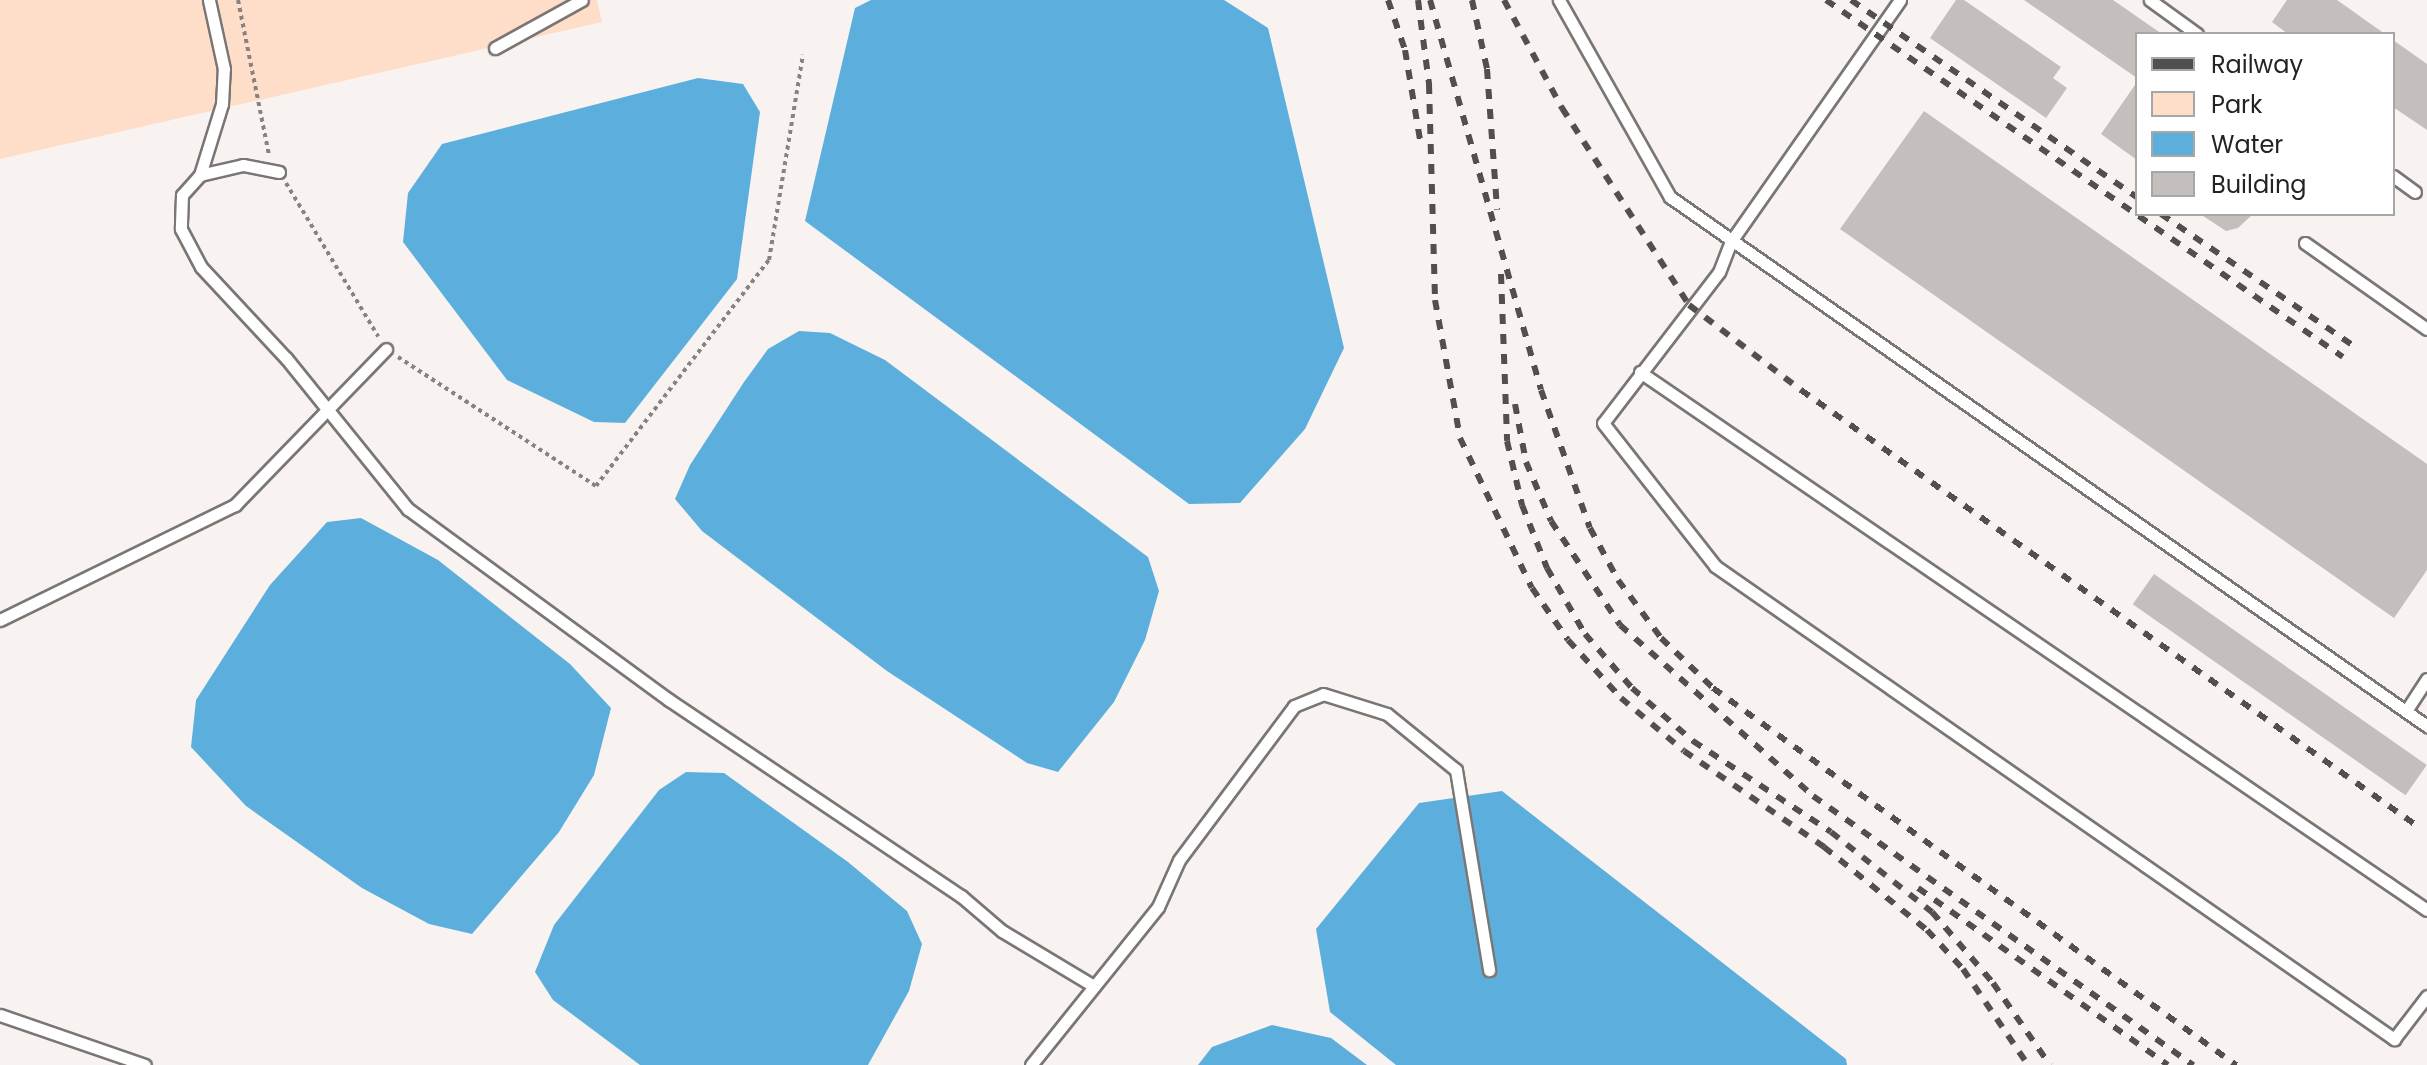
<!DOCTYPE html>
<style>
body{margin:0}
#map{position:relative;width:2427px;height:1065px;overflow:hidden;background:#f8f3f1;font-family:Poppins,sans-serif}
div>[style]{position:absolute}
.green>*{inset:0;background:#feddc9}
.water>*{inset:0;background:#5cafdd}
.building>*{inset:0;background:#c4bfbd;transform-origin:0 0}
.path>*{height:4px;margin-top:-2px;transform-origin:0;background:repeating-linear-gradient(90deg,#868381 0 4px,transparent 0 8px)}
.roads{filter:drop-shadow(2px 0 #7a7674) drop-shadow(-2px 0 #7a7674) drop-shadow(0 2px #7a7674) drop-shadow(0 -2px #7a7674)}
.lane>*{height:11px;margin:-5.5px;padding:0 5.5px;transform-origin:5.5px;border-radius:5.5px;background:#fff}
.rail>*{height:6px;margin-top:-3px;transform-origin:0;background:repeating-linear-gradient(90deg,#524f4e 0 10px,transparent 0 20px)}
span{translate:-50% -50%;white-space:nowrap;text-align:center;line-height:1.15;-webkit-text-stroke:8px #fff;paint-order:stroke}
.legend{position:absolute;left:2135px;top:32px;width:260px;height:184px;box-sizing:border-box;background:#fff;border:2px solid #a8a7a7;margin:0;padding:10px 14px;list-style:none;font-size:24px;color:#252322}
.legend li{display:flex;align-items:center;gap:16px;height:40px}
.legend b{width:40px;border:2px solid #a8a7a7}
</style>
<div id="map">
<div class="green">
<div style="clip-path:polygon(0 0,597px 0,602px 22px,0 159px)"></div>
</div>
<div class="water">
<div style="clip-path:polygon(871px 0,1224px 0,1268px 28px,1344px 348px,1305px 429px,1240px 503px,1189px 504px,805px 221px,855px 8px)"></div>
<div style="clip-path:polygon(698px 78px,743px 84px,760px 112px,737px 279px,625px 423px,594px 422px,507px 380px,403px 242px,408px 193px,442px 144px)"></div>
<div style="clip-path:polygon(799px 331px,830px 333px,885px 360px,1148px 557px,1159px 591px,1145px 640px,1114px 702px,1058px 772px,1027px 763px,887px 671px,702px 531px,675px 499px,690px 465px,744px 382px,768px 349px)"></div>
<div style="clip-path:polygon(361px 518px,438px 560px,570px 664px,611px 708px,594px 775px,559px 832px,472px 934px,429px 924px,362px 888px,246px 806px,191px 747px,196px 700px,270px 585px,327px 522px)"></div>
<div style="clip-path:polygon(686px 772px,724px 773px,848px 862px,907px 911px,922px 944px,909px 991px,868px 1065px,640px 1065px,553px 1000px,535px 972px,554px 925px,659px 790px)"></div>
<div style="clip-path:polygon(1502px 791px,1846px 1059px,1847px 1065px,1396px 1065px,1330px 1012px,1316px 929px,1419px 803px)"></div>
<div style="clip-path:polygon(1272px 1025px,1331px 1038px,1367px 1065px,1198px 1065px,1212px 1047px)"></div>
</div>
<div class="building">
<div style="clip-path:polygon(1956px 0,1964px 0,2061px 67px,2053px 78px,2067px 88px,2046px 118px,1930px 38px)"></div>
<div style="clip-path:polygon(2024px 0,2113px 0,2162px 34px,2137px 34px,2137px 78px)"></div>
<div style="clip-path:polygon(2287px 0,2337px 0,2385px 34px,2288px 34px,2272px 22px)"></div>
<div style="clip-path:polygon(2393px 40px,2427px 64px,2427px 130px,2393px 107px)"></div>
<div style="clip-path:polygon(2137px 82px,2137px 160px,2101px 134px)"></div>
<div style="clip-path:polygon(1924px 111px,2427px 464px,2427px 570px,2394px 618px,1840px 229px)"></div>
<div style="clip-path:polygon(2200px 214px,2253px 214px,2238px 228px,2226px 231px)"></div>
<div style="left:2154px;top:574px;width:333px;height:37px;rotate:35deg"></div>
</div>
<div class="path">
<div style="left:238px;top:0;width:158px;rotate:78.7deg"></div>
<div style="left:286px;top:183px;width:179px;rotate:59deg"></div>
<div style="left:398px;top:357px;width:236px;rotate:33.1deg"></div>
<div style="left:596px;top:486px;width:285px;rotate:-52.6deg"></div>
<div style="left:769px;top:260px;width:208px;rotate:-80.6deg"></div>
</div>
<div class="roads">
<div class="lane">
<div style="left:1559px;top:0;width:226px;rotate:60.6deg"></div>
<div style="left:1670px;top:197px;width:924px;rotate:34.95deg"></div>
<div style="left:1900px;top:0;width:294px;rotate:125deg"></div>
<div style="left:1731px;top:241px;width:33px;rotate:111deg"></div>
<div style="left:1719px;top:272px;width:190px;rotate:127.5deg"></div>
<div style="left:1603px;top:423px;width:182px;rotate:51.9deg"></div>
<div style="left:1715px;top:566px;width:828px;rotate:34.86deg"></div>
<div style="left:2394px;top:1039px;width:54px;rotate:-52.5deg"></div>
<div style="left:2150px;top:0;width:58px;rotate:35.9deg"></div>
<div style="left:495px;top:48px;width:99px;rotate:-28.9deg"></div>
<div style="left:279px;top:172px;width:37px;rotate:-169deg"></div>
<div style="left:243px;top:165px;width:44px;rotate:166.9deg"></div>
<div style="left:200px;top:175px;width:27px;rotate:132deg"></div>
<div style="left:182px;top:195px;width:34px;rotate:92deg"></div>
<div style="left:181px;top:229px;width:43px;rotate:62.2deg"></div>
<div style="left:201px;top:267px;width:125px;rotate:47deg"></div>
<div style="left:286px;top:358px;width:194px;rotate:51.1deg"></div>
<div style="left:408px;top:509px;width:323px;rotate:36.2deg"></div>
<div style="left:669px;top:700px;width:352px;rotate:33.9deg"></div>
<div style="left:961px;top:896px;width:54px;rotate:40.5deg"></div>
<div style="left:1002px;top:931px;width:105px;rotate:31deg"></div>
<div style="left:200px;top:175px;width:74px;rotate:-72.8deg"></div>
<div style="left:222px;top:104px;width:35px;rotate:-87deg"></div>
<div style="left:224px;top:69px;width:71px;rotate:-102.3deg"></div>
<div style="left:2393px;top:176px;width:27px;rotate:36deg"></div>
<div style="left:2305px;top:243px;width:149px;rotate:35.2deg"></div>
<div style="left:1640px;top:372px;width:953px;rotate:34.36deg"></div>
<div style="left:0;top:620px;width:262px;rotate:-26.1deg"></div>
<div style="left:235px;top:505px;width:217px;rotate:-45.9deg"></div>
<div style="left:2406px;top:711px;width:38px;rotate:-57deg"></div>
<div style="left:0;top:1015px;width:153px;rotate:19deg"></div>
<div style="left:1031px;top:1065px;width:203px;rotate:-51.2deg"></div>
<div style="left:1158px;top:907px;width:51px;rotate:-65.9deg"></div>
<div style="left:1179px;top:860px;width:192px;rotate:-53.2deg"></div>
<div style="left:1294px;top:706px;width:31px;rotate:-22deg"></div>
<div style="left:1323px;top:694px;width:67px;rotate:17.4deg"></div>
<div style="left:1387px;top:714px;width:89px;rotate:39.1deg"></div>
<div style="left:1456px;top:770px;width:203px;rotate:80.6deg"></div>
</div>
</div>
<div class="rail">
<div style="left:1388px;top:0;width:53px;rotate:71.2deg"></div>
<div style="left:1405px;top:50px;width:91px;rotate:80.5deg"></div>
<div style="left:1418px;top:0;width:85px;rotate:82.5deg"></div>
<div style="left:1429px;top:84px;width:216px;rotate:88.4deg"></div>
<div style="left:1435px;top:300px;width:140px;rotate:79.7deg"></div>
<div style="left:1460px;top:438px;width:166px;rotate:64.4deg"></div>
<div style="left:1532px;top:588px;width:63px;rotate:55.3deg"></div>
<div style="left:1568px;top:640px;width:79px;rotate:47.6deg"></div>
<div style="left:1621px;top:698px;width:82px;rotate:40.1deg"></div>
<div style="left:1684px;top:751px;width:170px;rotate:34.4deg"></div>
<div style="left:1824px;top:847px;width:132px;rotate:38.9deg"></div>
<div style="left:1927px;top:930px;width:53px;rotate:47.3deg"></div>
<div style="left:1963px;top:969px;width:116px;rotate:55.9deg"></div>
<div style="left:1430px;top:0;width:405px;rotate:74.1deg"></div>
<div style="left:1541px;top:390px;width:146px;rotate:70.5deg"></div>
<div style="left:1590px;top:528px;width:59px;rotate:61.7deg"></div>
<div style="left:1618px;top:580px;width:72px;rotate:53.4deg"></div>
<div style="left:1661px;top:638px;width:72px;rotate:43.9deg"></div>
<div style="left:1713px;top:688px;width:645px;rotate:35.79deg"></div>
<div style="left:1472px;top:0;width:71px;rotate:77.7deg"></div>
<div style="left:1487px;top:69px;width:141px;rotate:85.9deg"></div>
<div style="left:1504px;top:0;width:123px;rotate:61.8deg"></div>
<div style="left:1562px;top:108px;width:234px;rotate:57.2deg"></div>
<div style="left:1689px;top:305px;width:141px;rotate:37.2deg"></div>
<div style="left:1801px;top:390px;width:750px;rotate:35.28deg"></div>
<div style="left:1826px;top:0;width:628px;rotate:34.63deg"></div>
<div style="left:1851px;top:0;width:347px;rotate:34.6deg"></div>
<div style="left:2161px;top:214px;width:235px;rotate:34.4deg"></div>
<div style="left:1501px;top:274px;width:167px;rotate:87.9deg"></div>
<div style="left:1507px;top:441px;width:66px;rotate:76.8deg"></div>
<div style="left:1522px;top:505px;width:68px;rotate:68.4deg"></div>
<div style="left:1547px;top:568px;width:76px;rotate:60.1deg"></div>
<div style="left:1585px;top:634px;width:72px;rotate:49deg"></div>
<div style="left:1632px;top:688px;width:81px;rotate:41deg"></div>
<div style="left:1693px;top:741px;width:165px;rotate:33.4deg"></div>
<div style="left:1831px;top:832px;width:129px;rotate:38.4deg"></div>
<div style="left:1932px;top:912px;width:94px;rotate:49.3deg"></div>
<div style="left:1993px;top:983px;width:100px;rotate:55.2deg"></div>
<div style="left:1515px;top:404px;width:59px;rotate:79.3deg"></div>
<div style="left:1526px;top:462px;width:64px;rotate:67deg"></div>
<div style="left:1551px;top:521px;width:125px;rotate:56.4deg"></div>
<div style="left:1620px;top:625px;width:258px;rotate:41.5deg"></div>
<div style="left:1813px;top:796px;width:466px;rotate:35.3deg"></div>
<div style="left:1918px;top:888px;width:306px;rotate:35.3deg"></div>
</div>
<ul class="legend">
<li><b style="height:10px;background:#524f4e"></b>Railway</li>
<li><b style="height:22px;background:#feddc9"></b>Park</li>
<li><b style="height:22px;background:#5cafdd"></b>Water</li>
<li><b style="height:22px;background:#c4bfbd"></b>Building</li>
</ul>
</div>
